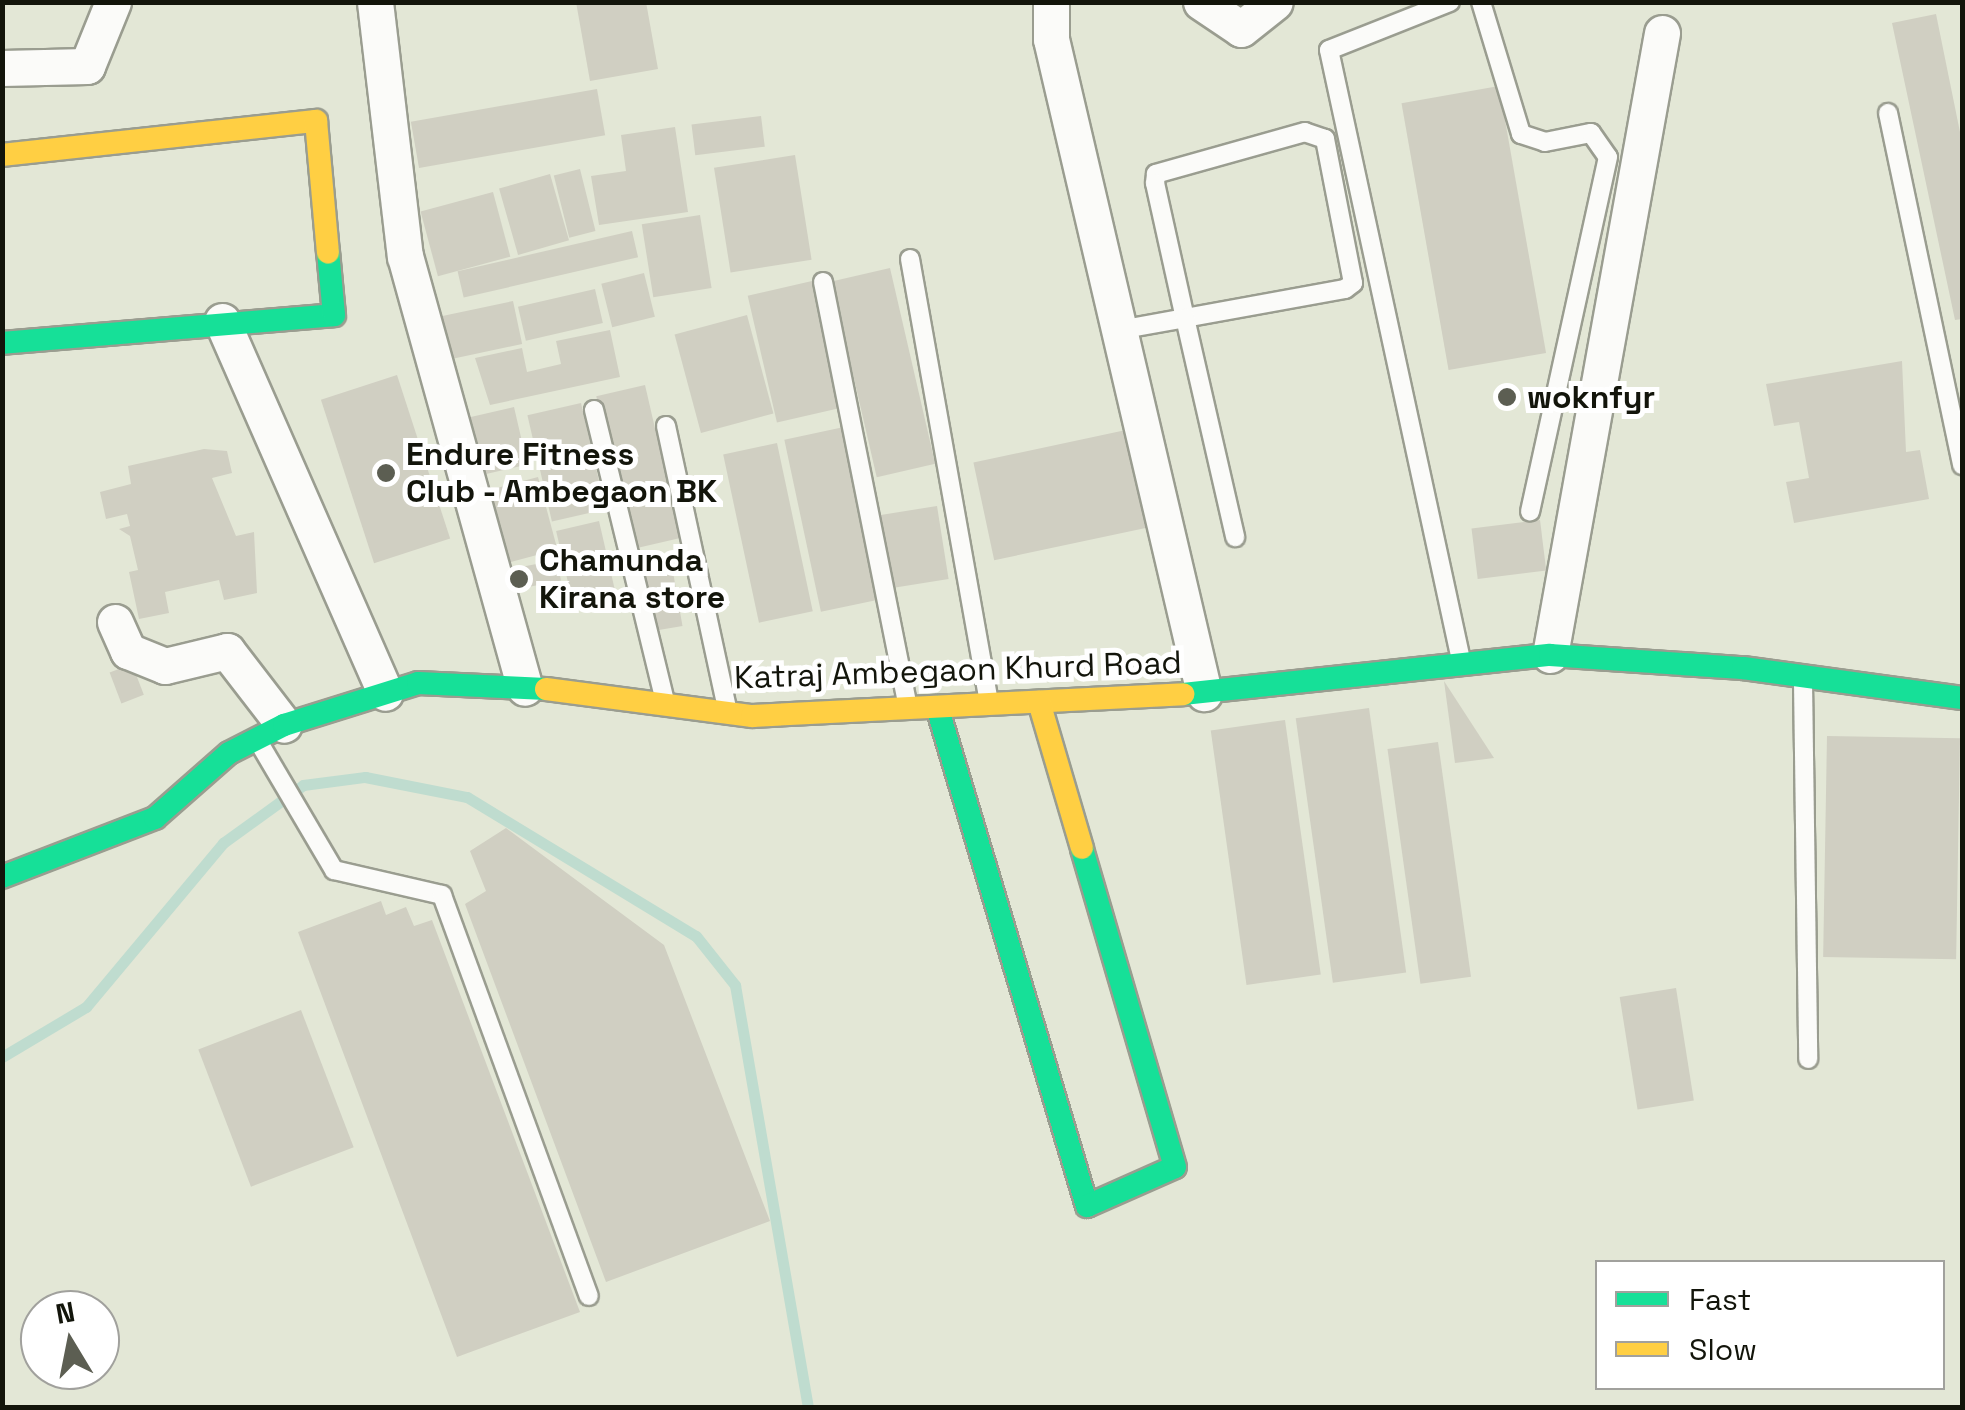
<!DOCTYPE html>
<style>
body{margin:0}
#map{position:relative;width:1965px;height:1410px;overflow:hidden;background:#e3e7d6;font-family:"Space Grotesk",sans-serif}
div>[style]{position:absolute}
.stream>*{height:11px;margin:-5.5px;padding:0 5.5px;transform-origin:5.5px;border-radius:5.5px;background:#bfdccf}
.building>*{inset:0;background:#d0cfc2;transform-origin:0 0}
.roads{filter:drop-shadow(2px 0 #9a9d90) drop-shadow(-2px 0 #9a9d90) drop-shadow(0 2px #9a9d90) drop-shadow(0 -2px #9a9d90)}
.lane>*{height:18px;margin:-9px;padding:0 9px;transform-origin:9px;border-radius:9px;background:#fbfbf9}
.street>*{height:35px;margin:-17.5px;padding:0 17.5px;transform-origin:17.5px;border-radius:17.5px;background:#fbfbf9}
.fast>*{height:22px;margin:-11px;padding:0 11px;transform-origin:11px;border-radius:11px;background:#16e098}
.slow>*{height:22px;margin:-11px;padding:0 11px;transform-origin:11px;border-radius:11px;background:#ffcf43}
.dots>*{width:28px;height:28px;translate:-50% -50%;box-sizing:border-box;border:5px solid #fff;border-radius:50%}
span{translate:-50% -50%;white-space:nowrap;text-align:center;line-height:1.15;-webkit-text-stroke:10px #fff;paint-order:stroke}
.poi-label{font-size:32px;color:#13150b;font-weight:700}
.left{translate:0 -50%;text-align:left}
.street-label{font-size:32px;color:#13150b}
.frame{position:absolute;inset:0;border:5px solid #13150b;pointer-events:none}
.legend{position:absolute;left:1595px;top:1260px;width:350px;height:130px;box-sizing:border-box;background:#fff;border:2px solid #a1a19d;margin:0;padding:12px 18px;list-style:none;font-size:30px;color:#13150b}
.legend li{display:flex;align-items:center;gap:20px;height:50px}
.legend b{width:50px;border:2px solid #a1a19d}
.north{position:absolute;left:20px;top:1290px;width:100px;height:100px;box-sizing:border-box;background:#fff;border:2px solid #a1a19d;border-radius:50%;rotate:350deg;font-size:28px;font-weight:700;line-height:40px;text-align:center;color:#13150b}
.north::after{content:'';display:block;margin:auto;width:35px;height:45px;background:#5c5e52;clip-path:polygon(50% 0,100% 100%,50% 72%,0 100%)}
</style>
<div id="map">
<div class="stream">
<div style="left:2px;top:1057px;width:98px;rotate:-30.8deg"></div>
<div style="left:86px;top:1007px;width:214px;rotate:-50.1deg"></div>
<div style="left:223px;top:843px;width:99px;rotate:-35.9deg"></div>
<div style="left:303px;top:785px;width:63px;rotate:-7.4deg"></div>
<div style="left:365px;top:777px;width:104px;rotate:11.1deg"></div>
<div style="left:467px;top:797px;width:268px;rotate:31.3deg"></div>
<div style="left:696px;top:936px;width:63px;rotate:51.5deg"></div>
<div style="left:735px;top:985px;width:429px;rotate:80.2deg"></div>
</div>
<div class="building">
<div style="clip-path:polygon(576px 2px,646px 2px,658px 69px,590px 81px)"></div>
<div style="clip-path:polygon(1936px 14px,1962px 142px,1962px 319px,1955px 320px,1892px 23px)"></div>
<div style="left:1499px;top:86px;width:271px;height:99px;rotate:80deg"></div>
<div style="left:597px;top:89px;width:47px;height:189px;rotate:80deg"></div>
<div style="left:761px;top:116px;width:31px;height:70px;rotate:83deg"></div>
<div style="clip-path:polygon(675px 127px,688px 212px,599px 225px,591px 176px,626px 171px,621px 135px)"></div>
<div style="left:795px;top:155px;width:106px;height:82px;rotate:81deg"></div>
<div style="left:580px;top:169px;width:64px;height:27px;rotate:76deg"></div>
<div style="left:550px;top:174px;width:69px;height:53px;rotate:74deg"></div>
<div style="left:493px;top:192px;width:67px;height:75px;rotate:75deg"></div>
<div style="left:700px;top:215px;width:74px;height:59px;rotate:81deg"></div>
<div style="left:632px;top:231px;width:27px;height:179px;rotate:77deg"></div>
<div style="left:890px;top:268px;width:201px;height:60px;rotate:77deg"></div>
<div style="left:644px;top:273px;width:45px;height:44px;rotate:76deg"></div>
<div style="left:812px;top:281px;width:130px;height:66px;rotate:77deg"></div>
<div style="left:595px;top:289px;width:35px;height:79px;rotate:77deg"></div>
<div style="left:513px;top:301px;width:44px;height:77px;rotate:78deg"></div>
<div style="left:747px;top:315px;width:102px;height:75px;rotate:75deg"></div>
<div style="clip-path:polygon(610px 330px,620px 377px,490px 405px,475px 358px,522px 348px,527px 372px,561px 364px,556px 341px)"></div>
<div style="clip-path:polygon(1902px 361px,1906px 452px,1920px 450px,1929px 499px,1794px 523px,1786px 482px,1809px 478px,1799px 422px,1774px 426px,1766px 384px)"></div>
<div style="left:397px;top:375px;width:172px;height:80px;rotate:72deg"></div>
<div style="left:645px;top:385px;width:157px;height:50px;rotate:77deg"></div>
<div style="left:581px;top:403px;width:109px;height:55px;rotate:77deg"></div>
<div style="left:514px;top:407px;width:59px;height:60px;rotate:77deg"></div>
<div style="left:844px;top:427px;width:176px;height:61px;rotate:78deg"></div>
<div style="left:1126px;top:430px;width:100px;height:156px;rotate:78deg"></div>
<div style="left:777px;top:443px;width:172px;height:55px;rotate:78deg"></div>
<div style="clip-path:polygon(204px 449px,227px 451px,232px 473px,212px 478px,236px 536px,254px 532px,257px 593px,224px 600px,219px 580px,165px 592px,169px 613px,139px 619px,129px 572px,138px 570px,130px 536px,119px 529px,130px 526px,127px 514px,106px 519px,100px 492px,131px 484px,128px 466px)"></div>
<div style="left:538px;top:477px;width:75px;height:65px;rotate:75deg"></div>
<div style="left:937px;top:506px;width:74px;height:57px;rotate:81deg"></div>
<div style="left:1540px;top:520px;width:51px;height:69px;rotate:83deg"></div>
<div style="left:599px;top:521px;width:73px;height:44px;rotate:77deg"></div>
<div style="left:670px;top:555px;width:72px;height:30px;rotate:80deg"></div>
<div style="left:557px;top:560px;width:21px;height:60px;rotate:79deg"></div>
<div style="left:132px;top:664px;width:33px;height:24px;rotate:69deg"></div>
<div style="clip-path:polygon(1444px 681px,1494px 758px,1455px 763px)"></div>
<div style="left:1369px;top:708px;width:267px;height:74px;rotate:82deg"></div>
<div style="left:1285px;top:720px;width:257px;height:75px;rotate:82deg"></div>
<div style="left:1827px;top:736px;width:133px;height:221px;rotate:1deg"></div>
<div style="left:1438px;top:742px;width:237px;height:51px;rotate:82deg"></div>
<div style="clip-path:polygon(506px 828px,664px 945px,770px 1221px,606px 1282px,465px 904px,486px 891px,470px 851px)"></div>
<div style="clip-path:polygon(381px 901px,386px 915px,406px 907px,414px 926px,432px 920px,580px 1312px,457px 1357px,298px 932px)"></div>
<div style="left:1676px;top:988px;width:114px;height:57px;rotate:81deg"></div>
<div style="left:301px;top:1010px;width:147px;height:110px;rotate:69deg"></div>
</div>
<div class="roads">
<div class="lane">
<div style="left:1450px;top:2px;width:130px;rotate:158.4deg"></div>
<div style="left:1329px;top:50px;width:624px;rotate:77.79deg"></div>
<div style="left:1481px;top:2px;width:138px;rotate:73.1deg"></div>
<div style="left:1521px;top:134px;width:25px;rotate:18deg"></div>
<div style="left:1545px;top:142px;width:47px;rotate:-11.1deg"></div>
<div style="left:1591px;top:133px;width:29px;rotate:55deg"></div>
<div style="left:1608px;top:157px;width:363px;rotate:102.4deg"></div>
<div style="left:1888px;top:113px;width:360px;rotate:78.1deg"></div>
<div style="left:910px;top:259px;width:449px;rotate:79.9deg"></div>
<div style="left:823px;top:282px;width:429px;rotate:78.7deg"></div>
<div style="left:1119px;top:330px;width:67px;rotate:-10.3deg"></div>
<div style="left:1185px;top:318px;width:163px;rotate:-10.3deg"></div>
<div style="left:1345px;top:289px;width:10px;rotate:-37deg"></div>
<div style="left:1353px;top:283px;width:147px;rotate:-101deg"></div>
<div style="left:1325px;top:139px;width:21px;rotate:-161deg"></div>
<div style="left:1305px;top:132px;width:155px;rotate:164.3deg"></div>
<div style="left:1156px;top:174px;width:9px;rotate:96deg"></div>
<div style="left:1155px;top:183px;width:138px;rotate:77.5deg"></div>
<div style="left:1185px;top:318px;width:225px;rotate:77.1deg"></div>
<div style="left:594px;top:410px;width:296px;rotate:76.3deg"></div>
<div style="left:666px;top:426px;width:288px;rotate:77.8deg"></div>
<div style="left:1803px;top:682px;width:377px;rotate:89.2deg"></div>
<div style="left:258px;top:741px;width:150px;rotate:59.5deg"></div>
<div style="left:334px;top:870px;width:111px;rotate:13deg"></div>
<div style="left:442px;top:895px;width:427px;rotate:69.9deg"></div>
</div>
<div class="street">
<div style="left:375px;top:2px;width:256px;rotate:83.3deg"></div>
<div style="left:405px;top:256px;width:448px;rotate:74.5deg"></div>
<div style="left:1051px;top:2px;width:37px;rotate:90deg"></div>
<div style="left:1051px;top:39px;width:672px;rotate:76.83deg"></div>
<div style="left:1201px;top:2px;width:48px;rotate:34deg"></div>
<div style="left:1241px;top:29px;width:43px;rotate:-38.5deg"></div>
<div style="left:2px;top:68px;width:85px;rotate:-1.3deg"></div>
<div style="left:87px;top:66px;width:69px;rotate:-67.9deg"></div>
<div style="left:222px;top:321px;width:406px;rotate:66.3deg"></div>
<div style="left:115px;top:622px;width:32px;rotate:66deg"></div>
<div style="left:128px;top:651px;width:40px;rotate:22deg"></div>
<div style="left:165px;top:666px;width:64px;rotate:-13.6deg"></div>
<div style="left:227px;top:651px;width:93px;rotate:52.4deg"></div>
<div style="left:1550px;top:655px;width:632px;rotate:-79.79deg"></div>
</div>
<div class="fast">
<div style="left:2px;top:343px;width:333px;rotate:-4.8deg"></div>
<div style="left:334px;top:315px;width:63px;rotate:-95.4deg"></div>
<div style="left:1183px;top:694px;width:369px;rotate:-6.1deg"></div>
<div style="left:1550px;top:655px;width:193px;rotate:3.9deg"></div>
<div style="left:1743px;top:668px;width:221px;rotate:7.8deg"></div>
<div style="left:937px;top:707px;width:521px;rotate:73.27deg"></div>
<div style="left:1087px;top:1206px;width:96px;rotate:-23.9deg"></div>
<div style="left:1175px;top:1167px;width:332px;rotate:-106.3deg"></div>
<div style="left:2px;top:877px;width:164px;rotate:-21.1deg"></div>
<div style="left:155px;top:818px;width:98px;rotate:-41.3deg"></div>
<div style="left:229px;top:753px;width:62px;rotate:-27deg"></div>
<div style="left:284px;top:725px;width:140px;rotate:-17.4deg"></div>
<div style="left:418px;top:683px;width:128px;rotate:2.7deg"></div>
</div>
<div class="slow">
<div style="left:2px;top:155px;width:316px;rotate:-6.2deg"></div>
<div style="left:316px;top:121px;width:132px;rotate:84.8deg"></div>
<div style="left:546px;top:689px;width:208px;rotate:7.5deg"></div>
<div style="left:752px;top:716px;width:432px;rotate:-2.9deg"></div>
<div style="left:1039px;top:702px;width:152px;rotate:73.6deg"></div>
</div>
</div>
<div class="dots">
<div style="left:1507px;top:397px;background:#5c5e52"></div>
<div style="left:386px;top:473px;background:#5c5e52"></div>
<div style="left:519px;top:579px;background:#5c5e52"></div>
</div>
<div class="poi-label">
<span class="left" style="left:1527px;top:397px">woknfyr</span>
<span class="left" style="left:406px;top:473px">Endure Fitness<br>Club - Ambegaon BK</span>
<span class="left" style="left:539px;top:579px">Chamunda<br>Kirana store</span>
</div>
<div class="street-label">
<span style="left:958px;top:670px;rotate:-2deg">Katraj Ambegaon Khurd Road</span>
</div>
<div class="frame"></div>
<ul class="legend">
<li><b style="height:12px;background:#16e098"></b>Fast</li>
<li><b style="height:12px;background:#ffcf43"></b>Slow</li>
</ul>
<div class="north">N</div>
</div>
